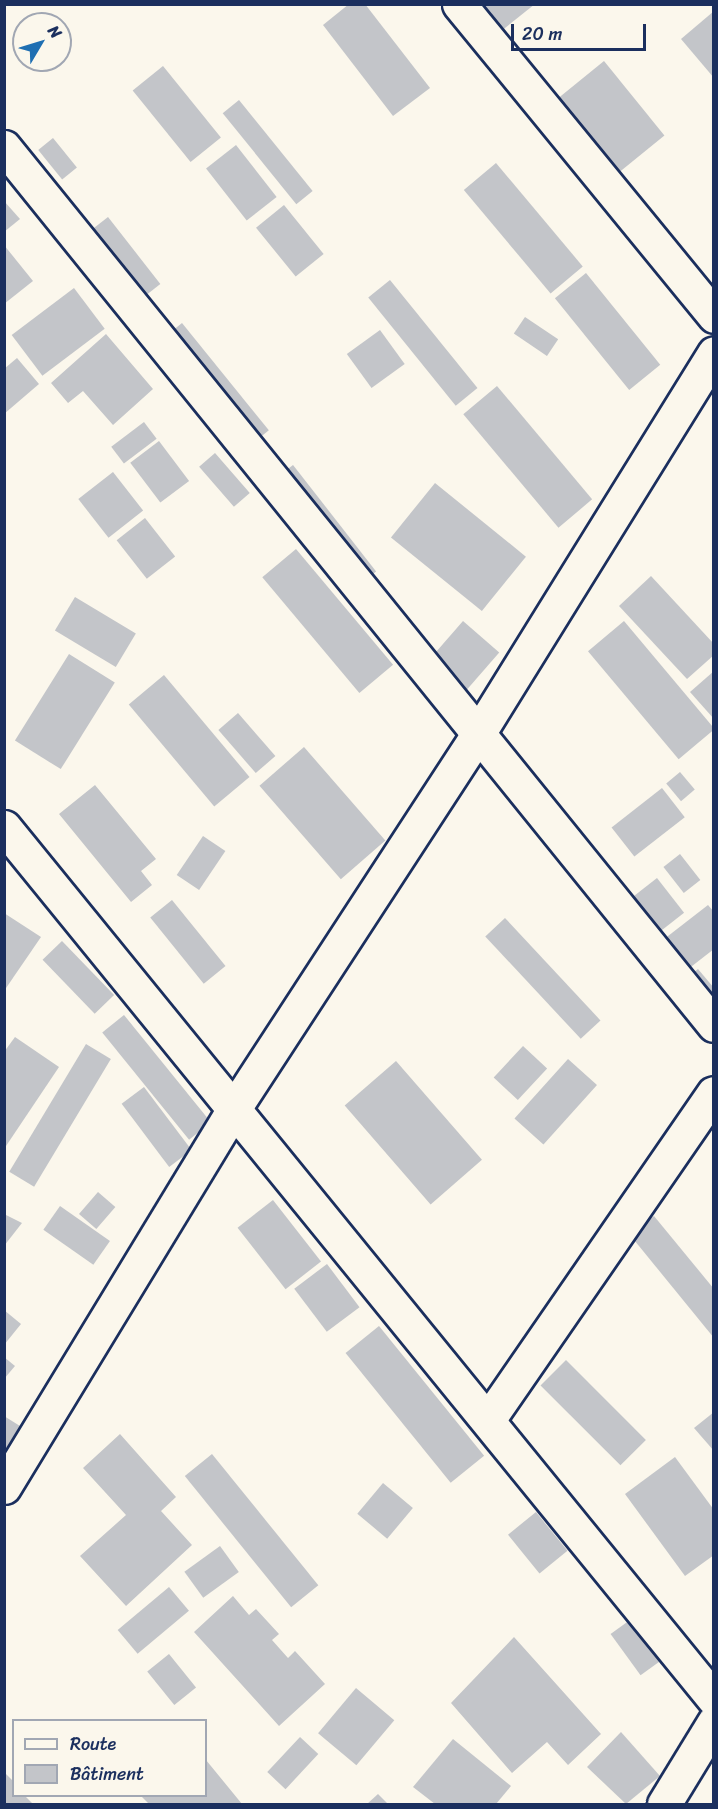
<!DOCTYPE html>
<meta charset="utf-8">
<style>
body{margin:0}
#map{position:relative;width:718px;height:1809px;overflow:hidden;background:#fbf7ec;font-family:Sriracha,sans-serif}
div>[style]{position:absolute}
.building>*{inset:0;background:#c3c5c9;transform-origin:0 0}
.roads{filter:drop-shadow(2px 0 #1b2f5e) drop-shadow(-2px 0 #1b2f5e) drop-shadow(0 2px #1b2f5e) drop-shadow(0 -2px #1b2f5e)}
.street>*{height:33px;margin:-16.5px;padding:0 16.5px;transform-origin:16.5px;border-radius:16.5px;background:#fbf7ec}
span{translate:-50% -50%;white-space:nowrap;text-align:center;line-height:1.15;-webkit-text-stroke:5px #fbf7ec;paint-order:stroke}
.frame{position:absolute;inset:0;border:6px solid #1b2f5e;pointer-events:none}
.legend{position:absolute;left:12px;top:1719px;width:195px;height:78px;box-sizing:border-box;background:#fbf7ec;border:2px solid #a1a7b3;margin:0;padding:8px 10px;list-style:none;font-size:18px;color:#1b2f5e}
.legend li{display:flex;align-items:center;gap:12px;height:30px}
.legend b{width:30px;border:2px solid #a1a7b3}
.north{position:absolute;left:12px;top:12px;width:60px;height:60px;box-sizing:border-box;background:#fbf7ec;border:2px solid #a1a7b3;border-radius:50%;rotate:52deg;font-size:16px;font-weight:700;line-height:24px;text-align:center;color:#1b2f5e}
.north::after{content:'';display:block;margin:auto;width:21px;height:27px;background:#1f6fb2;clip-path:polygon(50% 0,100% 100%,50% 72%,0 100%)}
.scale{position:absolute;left:511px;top:24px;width:135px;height:27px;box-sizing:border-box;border:3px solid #1b2f5e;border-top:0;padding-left:8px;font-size:18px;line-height:21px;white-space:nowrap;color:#1b2f5e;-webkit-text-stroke:4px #fbf7ec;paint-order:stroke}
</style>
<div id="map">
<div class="building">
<div style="clip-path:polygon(349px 4px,365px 4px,430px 88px,393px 116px,323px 25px)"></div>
<div style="clip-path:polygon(470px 4px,535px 4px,495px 36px)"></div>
<div style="clip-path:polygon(714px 11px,714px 78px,681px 39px)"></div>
<div style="left:604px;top:61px;width:96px;height:59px;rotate:51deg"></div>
<div style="left:163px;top:66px;width:92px;height:39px;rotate:51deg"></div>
<div style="left:239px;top:100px;width:117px;height:21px;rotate:51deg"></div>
<div style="left:53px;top:138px;width:38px;height:19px;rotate:51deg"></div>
<div style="left:236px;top:145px;width:66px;height:38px;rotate:52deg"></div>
<div style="left:496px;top:163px;width:135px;height:42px;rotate:50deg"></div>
<div style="clip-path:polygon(4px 201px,20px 219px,4px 232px)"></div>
<div style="left:284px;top:205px;width:63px;height:36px;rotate:51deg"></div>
<div style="left:108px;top:217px;width:85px;height:45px;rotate:52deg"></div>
<div style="clip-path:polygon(4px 245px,33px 281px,4px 304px)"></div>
<div style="left:586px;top:273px;width:118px;height:40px;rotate:51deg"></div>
<div style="left:390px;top:280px;width:139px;height:28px;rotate:51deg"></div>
<div style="left:74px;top:288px;width:51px;height:78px;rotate:53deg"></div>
<div style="left:525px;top:317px;width:40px;height:20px;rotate:34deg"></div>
<div style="left:182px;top:323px;width:138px;height:30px;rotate:51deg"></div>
<div style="left:380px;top:330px;width:42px;height:41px;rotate:54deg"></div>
<div style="clip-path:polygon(106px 334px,153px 389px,113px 425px,83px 391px,68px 403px,51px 383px)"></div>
<div style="clip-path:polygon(17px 358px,39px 384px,4px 414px,4px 369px)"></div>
<div style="left:497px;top:386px;width:148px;height:44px;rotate:50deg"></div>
<div style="left:144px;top:422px;width:21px;height:41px;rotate:53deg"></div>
<div style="left:159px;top:441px;width:50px;height:36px;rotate:53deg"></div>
<div style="left:215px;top:453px;width:53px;height:21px;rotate:49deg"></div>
<div style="left:293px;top:465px;width:135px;height:28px;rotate:52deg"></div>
<div style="left:113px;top:472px;width:49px;height:44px;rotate:52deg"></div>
<div style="left:435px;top:483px;width:117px;height:70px;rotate:39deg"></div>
<div style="left:145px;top:518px;width:49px;height:36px;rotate:52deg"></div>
<div style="left:296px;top:549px;width:151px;height:44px;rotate:50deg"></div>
<div style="clip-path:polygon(651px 576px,714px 644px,714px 655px,687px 679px,619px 606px)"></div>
<div style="left:75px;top:597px;width:71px;height:39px;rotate:31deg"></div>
<div style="left:463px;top:621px;width:48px;height:72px;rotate:41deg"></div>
<div style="left:624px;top:621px;width:141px;height:47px;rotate:50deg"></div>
<div style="left:69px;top:654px;width:54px;height:102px;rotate:32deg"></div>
<div style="clip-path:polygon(714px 671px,714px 719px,690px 692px)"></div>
<div style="left:164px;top:675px;width:133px;height:46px;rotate:50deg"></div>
<div style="left:238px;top:713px;width:57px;height:26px;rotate:49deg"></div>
<div style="left:304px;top:747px;width:124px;height:59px;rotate:49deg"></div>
<div style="left:680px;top:772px;width:23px;height:18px;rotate:50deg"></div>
<div style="clip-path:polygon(95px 785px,156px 859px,141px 871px,152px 885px,131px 902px,59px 814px)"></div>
<div style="left:662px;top:788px;width:37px;height:64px;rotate:52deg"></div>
<div style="left:203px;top:836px;width:27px;height:47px;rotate:34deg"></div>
<div style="left:680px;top:854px;width:33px;height:21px;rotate:52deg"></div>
<div style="left:657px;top:878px;width:44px;height:43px;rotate:52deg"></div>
<div style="left:172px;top:900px;width:85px;height:28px;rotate:51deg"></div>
<div style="clip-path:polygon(708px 905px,714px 912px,714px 949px,674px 980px,650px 950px)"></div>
<div style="clip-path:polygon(4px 913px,41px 937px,4px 991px)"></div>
<div style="left:505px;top:918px;width:140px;height:27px;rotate:47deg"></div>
<div style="left:62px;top:941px;width:75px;height:27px;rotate:46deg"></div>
<div style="clip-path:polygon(698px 969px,714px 988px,714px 1028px,678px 985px)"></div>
<div style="left:124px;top:1015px;width:138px;height:28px;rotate:51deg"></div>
<div style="clip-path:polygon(15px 1037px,59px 1067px,4px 1149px,4px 1052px)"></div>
<div style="left:86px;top:1044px;width:29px;height:149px;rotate:31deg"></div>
<div style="left:523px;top:1046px;width:33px;height:43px;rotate:43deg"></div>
<div style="left:568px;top:1059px;width:39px;height:80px;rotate:42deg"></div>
<div style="left:396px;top:1061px;width:131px;height:68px;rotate:49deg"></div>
<div style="left:144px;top:1087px;width:79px;height:28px;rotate:53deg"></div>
<div style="left:98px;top:1192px;width:23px;height:29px;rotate:41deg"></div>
<div style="left:273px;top:1200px;width:78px;height:45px;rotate:52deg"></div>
<div style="left:60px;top:1206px;width:61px;height:29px;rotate:35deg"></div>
<div style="clip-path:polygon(4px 1214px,22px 1223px,4px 1246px)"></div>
<div style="clip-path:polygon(654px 1216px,714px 1289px,714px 1338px,630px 1235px)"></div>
<div style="left:327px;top:1264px;width:54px;height:41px;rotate:53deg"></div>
<div style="clip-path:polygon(4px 1310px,21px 1324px,4px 1345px)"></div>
<div style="left:379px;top:1326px;width:167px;height:43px;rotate:51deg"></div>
<div style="clip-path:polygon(4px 1357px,15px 1366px,4px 1379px)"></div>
<div style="left:566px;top:1360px;width:113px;height:36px;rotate:45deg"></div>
<div style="clip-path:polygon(714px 1412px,714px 1451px,694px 1428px)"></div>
<div style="clip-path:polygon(4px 1416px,20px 1426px,4px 1452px)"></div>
<div style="clip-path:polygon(120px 1434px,176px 1497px,161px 1511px,192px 1545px,126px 1606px,80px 1556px,126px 1515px,83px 1468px)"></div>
<div style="left:212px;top:1454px;width:169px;height:35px;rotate:51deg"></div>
<div style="clip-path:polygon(675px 1457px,714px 1510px,714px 1555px,685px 1576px,625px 1494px)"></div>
<div style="left:383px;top:1483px;width:39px;height:40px;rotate:40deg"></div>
<div style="left:536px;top:1512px;width:50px;height:36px;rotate:51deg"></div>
<div style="left:220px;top:1546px;width:32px;height:44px;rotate:54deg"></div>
<div style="left:169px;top:1587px;width:31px;height:67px;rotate:50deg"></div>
<div style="clip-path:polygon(233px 1596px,249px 1615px,256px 1609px,279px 1634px,272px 1640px,288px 1658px,295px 1651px,325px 1684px,279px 1726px,194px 1632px)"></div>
<div style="left:630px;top:1620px;width:51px;height:24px;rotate:54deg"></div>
<div style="clip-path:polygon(514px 1637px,601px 1734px,568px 1765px,547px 1742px,512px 1773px,451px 1703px)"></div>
<div style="left:169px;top:1654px;width:43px;height:28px;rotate:51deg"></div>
<div style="left:356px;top:1688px;width:50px;height:59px;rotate:40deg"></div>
<div style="clip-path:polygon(621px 1732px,660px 1776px,626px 1804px,587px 1767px)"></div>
<div style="left:300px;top:1737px;width:25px;height:48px;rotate:43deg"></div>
<div style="clip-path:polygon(453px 1739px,511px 1786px,496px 1804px,435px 1804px,413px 1787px)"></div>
<div style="clip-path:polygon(206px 1760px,242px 1804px,149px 1804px,141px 1796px,206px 1796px)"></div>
<div style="clip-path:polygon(4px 1772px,14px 1782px,14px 1796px,25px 1796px,33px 1804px,4px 1804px)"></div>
<div style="clip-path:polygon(378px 1794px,388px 1804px,367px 1804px)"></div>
</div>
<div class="roads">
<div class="street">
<div style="left:459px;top:4px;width:403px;rotate:50.7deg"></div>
<div style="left:4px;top:147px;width:1129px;rotate:51.04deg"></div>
<div style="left:4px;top:827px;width:1124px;rotate:50.85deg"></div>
<div style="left:488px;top:1420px;width:397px;rotate:-55.4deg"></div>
<div style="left:4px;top:1487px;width:445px;rotate:-58.7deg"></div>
<div style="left:235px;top:1107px;width:445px;rotate:-56.9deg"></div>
<div style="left:478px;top:734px;width:448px;rotate:-58.2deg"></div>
<div style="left:664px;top:1804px;width:96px;rotate:-58.6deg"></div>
</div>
</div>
<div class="frame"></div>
<ul class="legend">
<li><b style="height:8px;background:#fbf7ec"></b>Route</li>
<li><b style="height:16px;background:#c3c5c9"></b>Bâtiment</li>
</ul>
<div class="north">N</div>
<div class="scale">20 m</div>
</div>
